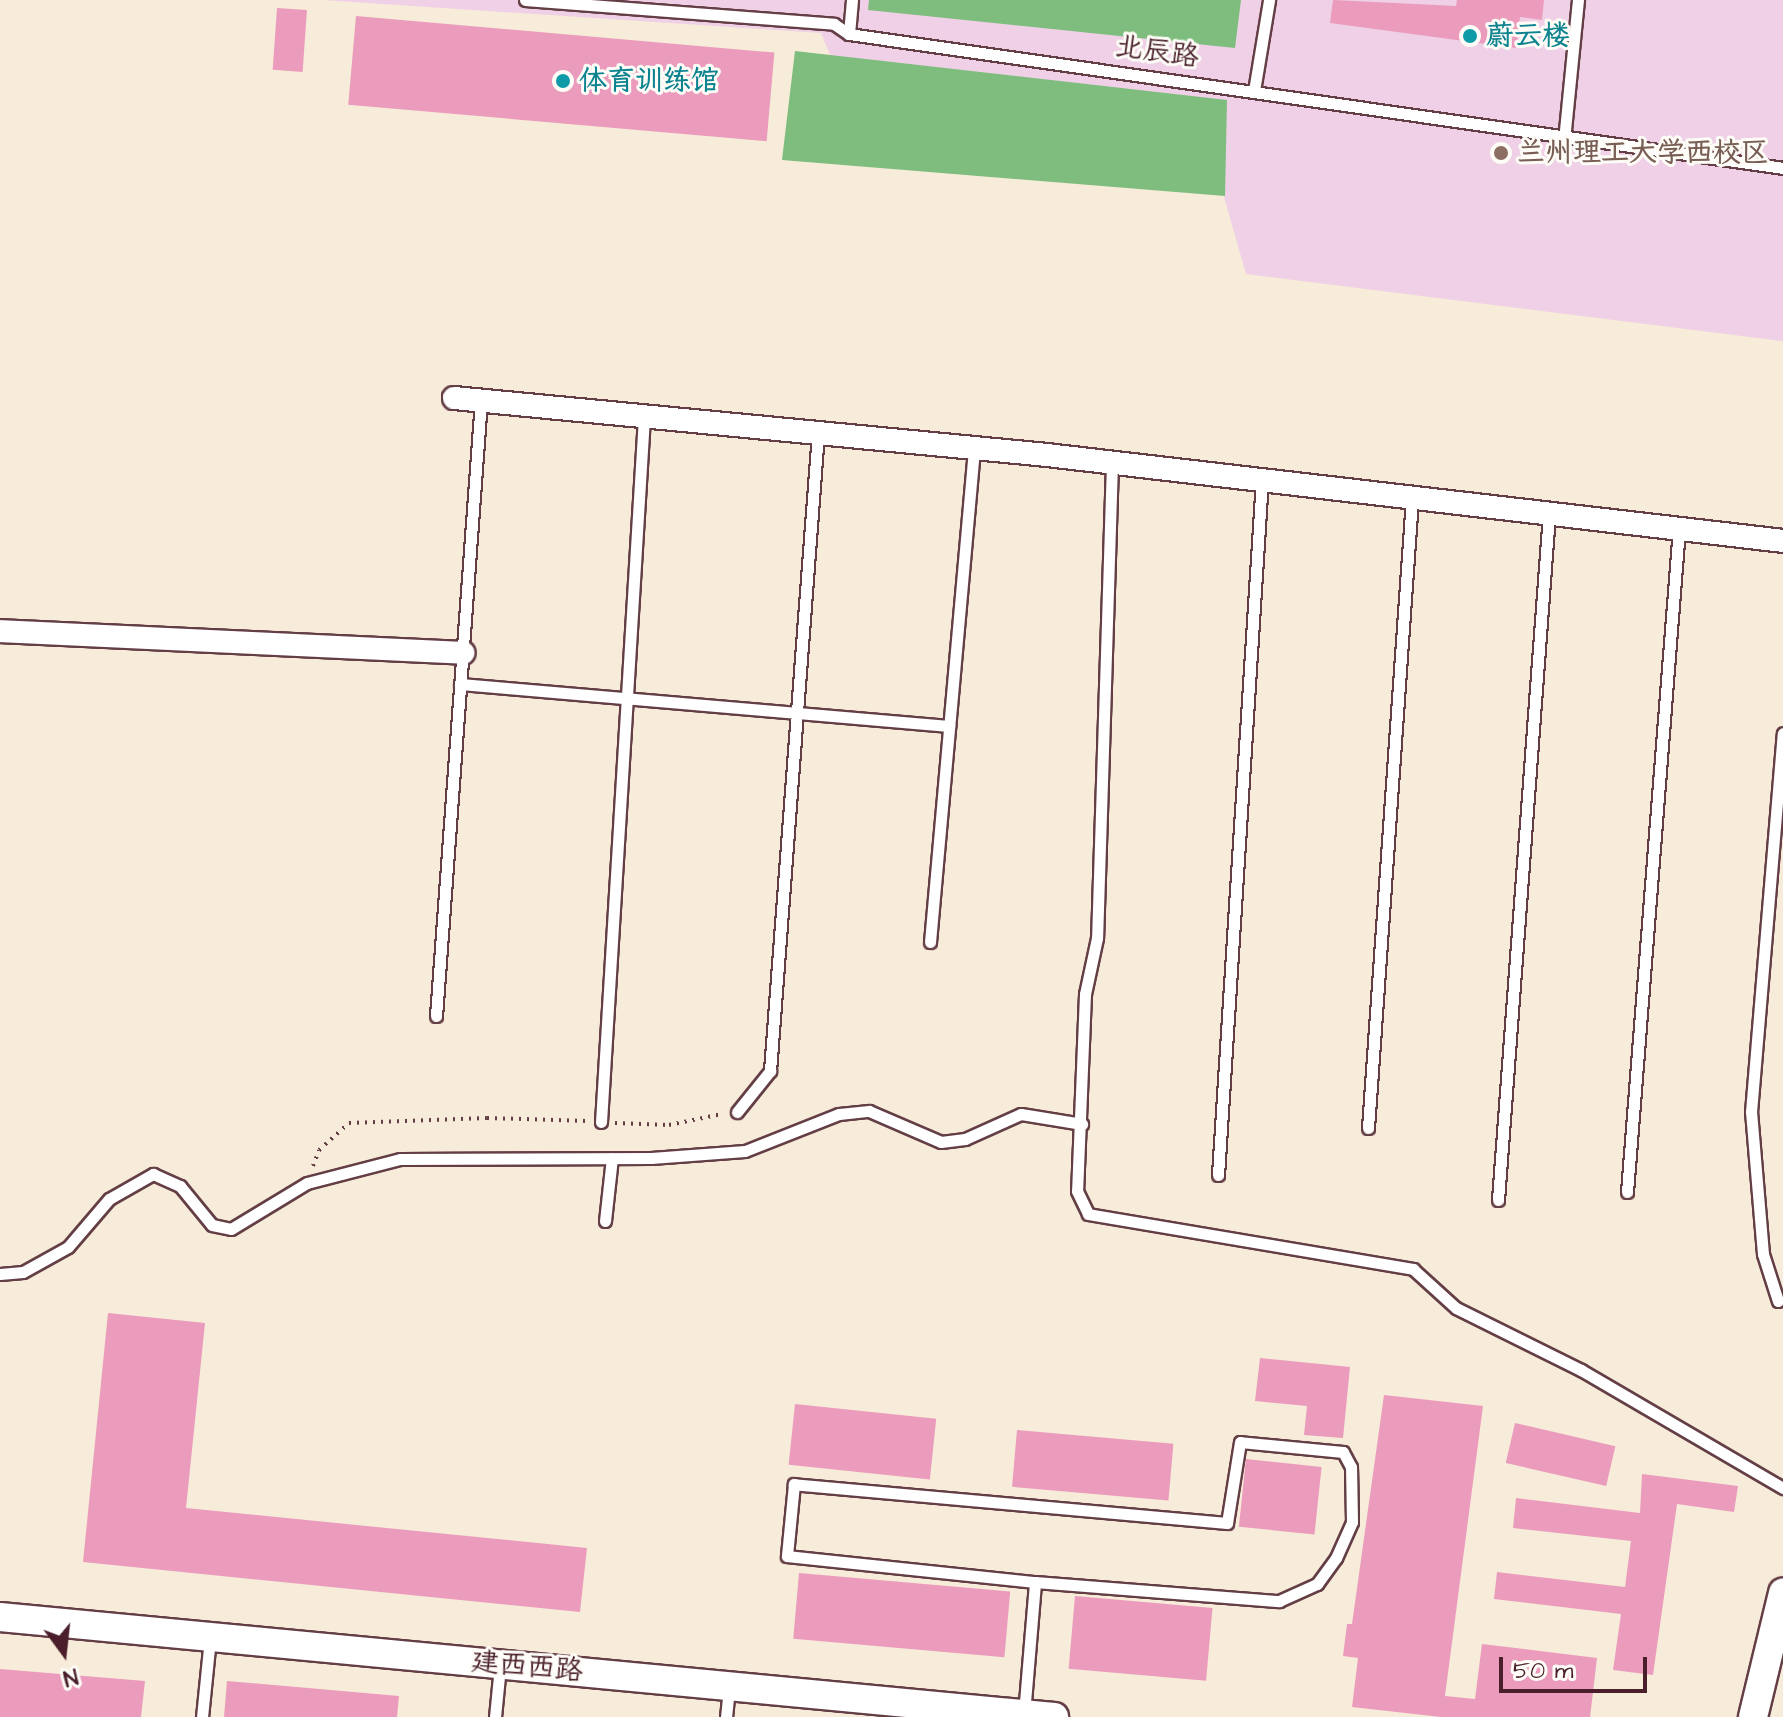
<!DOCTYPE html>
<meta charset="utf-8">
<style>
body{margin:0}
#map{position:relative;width:1783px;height:1717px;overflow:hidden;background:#f7ebd9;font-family:"Architects Daughter","LXGW WenKai TC",sans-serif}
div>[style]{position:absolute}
.built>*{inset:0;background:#efd0e6}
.forest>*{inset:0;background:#7ebd7d}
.building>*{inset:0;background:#eb9cbc;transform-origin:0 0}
.path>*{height:4px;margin-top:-2px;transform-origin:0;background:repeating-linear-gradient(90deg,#643e45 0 2px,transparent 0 8px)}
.roads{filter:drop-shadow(2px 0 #643e45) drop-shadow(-2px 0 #643e45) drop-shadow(0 2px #643e45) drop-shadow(0 -2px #643e45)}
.service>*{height:11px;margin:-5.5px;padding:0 5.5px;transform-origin:5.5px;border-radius:5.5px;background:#fff}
.minor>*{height:22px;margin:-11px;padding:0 11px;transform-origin:11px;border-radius:11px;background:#fff}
.tertiary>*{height:28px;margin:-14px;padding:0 14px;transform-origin:14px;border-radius:14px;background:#fff}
.dots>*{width:22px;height:22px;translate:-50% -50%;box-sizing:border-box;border:4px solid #fdfcf7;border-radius:50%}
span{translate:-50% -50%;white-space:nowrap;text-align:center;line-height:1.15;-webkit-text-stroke:6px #fdfcf7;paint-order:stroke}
.culture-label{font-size:28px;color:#0d838f;font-weight:700}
.left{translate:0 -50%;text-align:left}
.street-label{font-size:28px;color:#4a1f2b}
.education-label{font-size:28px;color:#785e54;font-weight:700}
.north{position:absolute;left:24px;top:1613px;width:80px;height:80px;-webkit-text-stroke:6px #fdfcf7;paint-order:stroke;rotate:165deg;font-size:22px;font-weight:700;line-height:32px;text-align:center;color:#4a1f2b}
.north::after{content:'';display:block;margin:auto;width:28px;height:36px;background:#4a1f2b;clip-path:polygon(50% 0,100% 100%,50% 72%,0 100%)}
.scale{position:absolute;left:1499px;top:1657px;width:148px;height:36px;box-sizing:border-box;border:4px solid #4a1f2b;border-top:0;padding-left:10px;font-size:24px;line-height:28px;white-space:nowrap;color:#4a1f2b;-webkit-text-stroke:6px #fdfcf7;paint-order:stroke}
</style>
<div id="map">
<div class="built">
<div style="clip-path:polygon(323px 0,1783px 0,1783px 341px,1246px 274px,1224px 197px,1212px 108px,833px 62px,821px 33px)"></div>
</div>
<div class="forest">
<div style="clip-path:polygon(869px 0,1241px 0,1235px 48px,868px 10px)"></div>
<div style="clip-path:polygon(795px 51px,1227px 100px,1225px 196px,782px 160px)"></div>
</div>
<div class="building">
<div style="clip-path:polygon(1333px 0,1456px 6px,1457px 0,1544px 0,1542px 20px,1520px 17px,1516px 48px,1330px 23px)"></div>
<div style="left:277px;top:8px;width:30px;height:62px;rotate:4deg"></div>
<div style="left:356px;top:16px;width:420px;height:89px;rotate:5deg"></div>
<div style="clip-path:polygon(108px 1313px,205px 1323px,186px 1508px,587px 1548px,580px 1612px,83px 1562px)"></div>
<div style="clip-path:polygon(1260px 1358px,1350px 1367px,1343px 1438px,1304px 1435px,1307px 1406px,1255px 1401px)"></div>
<div style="clip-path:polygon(1384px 1395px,1483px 1406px,1445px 1696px,1475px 1699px,1482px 1644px,1597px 1658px,1590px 1717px,1441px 1717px,1352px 1707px,1358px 1658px,1343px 1656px,1347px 1624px,1352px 1624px)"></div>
<div style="left:795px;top:1404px;width:142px;height:61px;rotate:6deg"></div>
<div style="left:1515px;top:1423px;width:103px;height:41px;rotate:13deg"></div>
<div style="left:1017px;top:1430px;width:157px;height:57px;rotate:5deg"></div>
<div style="left:1246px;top:1459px;width:76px;height:68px;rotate:6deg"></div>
<div style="clip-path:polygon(1642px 1474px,1738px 1486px,1734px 1512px,1677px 1504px,1653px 1675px,1613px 1670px,1621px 1614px,1494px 1599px,1497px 1572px,1625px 1587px,1631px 1541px,1513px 1528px,1516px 1498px,1640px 1513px)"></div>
<div style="left:799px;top:1573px;width:212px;height:66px;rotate:5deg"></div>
<div style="left:1075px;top:1596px;width:138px;height:73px;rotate:5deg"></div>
<div style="clip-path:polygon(0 1669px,145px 1681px,141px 1717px,0 1717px)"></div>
<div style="clip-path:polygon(227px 1681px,399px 1696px,397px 1717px,224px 1717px)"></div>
</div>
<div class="path">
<div style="left:615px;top:1123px;width:54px;rotate:2.1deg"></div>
<div style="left:669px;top:1125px;width:54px;rotate:-11.7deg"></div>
<div style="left:313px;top:1166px;width:17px;rotate:-69deg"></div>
<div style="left:319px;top:1150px;width:40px;rotate:-42deg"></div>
<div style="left:349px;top:1123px;width:138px;rotate:-2.1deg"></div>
<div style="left:487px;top:1118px;width:100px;rotate:1.7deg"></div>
</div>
<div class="roads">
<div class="service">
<div style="left:525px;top:0;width:310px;rotate:4.4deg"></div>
<div style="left:834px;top:24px;width:18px;rotate:34deg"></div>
<div style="left:849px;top:34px;width:944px;rotate:8.16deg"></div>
<div style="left:849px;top:34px;width:34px;rotate:-85deg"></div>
<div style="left:1254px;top:91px;width:92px;rotate:-80.6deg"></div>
<div style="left:1564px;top:140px;width:141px;rotate:-84.3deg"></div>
<div style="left:1112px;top:463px;width:475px;rotate:91.8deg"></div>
<div style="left:1097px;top:938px;width:57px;rotate:102.1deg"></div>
<div style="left:1085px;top:994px;width:197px;rotate:92.3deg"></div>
<div style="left:1077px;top:1191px;width:25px;rotate:64deg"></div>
<div style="left:1088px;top:1214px;width:330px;rotate:9.6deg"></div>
<div style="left:1413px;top:1269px;width:58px;rotate:42.2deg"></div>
<div style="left:1456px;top:1308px;width:140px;rotate:26.4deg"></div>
<div style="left:1581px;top:1370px;width:234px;rotate:30.3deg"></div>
<div style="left:460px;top:684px;width:491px;rotate:4.9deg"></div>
<div style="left:930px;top:942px;width:496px;rotate:-84.9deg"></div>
<div style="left:436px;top:1016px;width:617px;rotate:-85.82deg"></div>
<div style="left:737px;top:1112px;width:53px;rotate:-51.2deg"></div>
<div style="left:770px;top:1071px;width:640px;rotate:-85.7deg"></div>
<div style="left:601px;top:1122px;width:707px;rotate:-86.51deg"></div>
<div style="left:1368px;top:1128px;width:632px;rotate:-86deg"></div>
<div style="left:1218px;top:1175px;width:696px;rotate:-86.38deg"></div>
<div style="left:1627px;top:1192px;width:665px;rotate:-85.52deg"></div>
<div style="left:1498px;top:1200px;width:688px;rotate:-85.75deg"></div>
<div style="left:605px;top:1221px;width:63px;rotate:-83.7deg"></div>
<div style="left:0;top:1274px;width:23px;rotate:-5deg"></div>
<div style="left:23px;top:1272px;width:51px;rotate:-29.1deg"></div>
<div style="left:68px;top:1247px;width:63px;rotate:-49.5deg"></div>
<div style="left:109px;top:1199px;width:51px;rotate:-29.6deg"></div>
<div style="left:153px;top:1174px;width:30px;rotate:24deg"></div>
<div style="left:180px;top:1186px;width:50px;rotate:50.6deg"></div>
<div style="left:212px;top:1225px;width:19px;rotate:12deg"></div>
<div style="left:231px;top:1229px;width:89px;rotate:-31.2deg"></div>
<div style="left:307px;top:1183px;width:96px;rotate:-14.5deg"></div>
<div style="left:400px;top:1159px;width:251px;rotate:-0.2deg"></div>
<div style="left:651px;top:1158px;width:94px;rotate:-4.3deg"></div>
<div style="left:745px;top:1151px;width:101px;rotate:-21.5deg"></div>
<div style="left:839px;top:1114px;width:30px;rotate:-6deg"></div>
<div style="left:869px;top:1111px;width:78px;rotate:23.3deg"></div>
<div style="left:941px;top:1142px;width:24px;rotate:-7deg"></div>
<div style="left:965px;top:1139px;width:61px;rotate:-24.1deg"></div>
<div style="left:1021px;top:1114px;width:62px;rotate:9.3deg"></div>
<div style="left:1778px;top:1301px;width:49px;rotate:-107.7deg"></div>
<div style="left:1763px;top:1254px;width:143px;rotate:-94.8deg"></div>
<div style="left:1751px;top:1112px;width:380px;rotate:-85.2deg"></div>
<div style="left:1024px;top:1714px;width:132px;rotate:-85.2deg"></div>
<div style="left:1035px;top:1582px;width:245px;rotate:4.5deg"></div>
<div style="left:1279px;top:1601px;width:42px;rotate:-24.1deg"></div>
<div style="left:1317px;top:1584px;width:32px;rotate:-54deg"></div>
<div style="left:1336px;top:1558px;width:39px;rotate:-66deg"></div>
<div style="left:1352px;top:1522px;width:55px;rotate:-91deg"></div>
<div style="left:1351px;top:1467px;width:17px;rotate:-118deg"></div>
<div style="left:1343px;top:1452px;width:103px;rotate:-174.5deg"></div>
<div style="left:1240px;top:1442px;width:82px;rotate:99.1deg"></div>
<div style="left:1227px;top:1523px;width:435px;rotate:-174.9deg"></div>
<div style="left:794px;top:1484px;width:72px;rotate:95.6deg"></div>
<div style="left:787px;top:1556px;width:249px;rotate:6deg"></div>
<div style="left:202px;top:1717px;width:79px;rotate:-84.2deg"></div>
<div style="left:495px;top:1717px;width:51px;rotate:-84.4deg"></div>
<div style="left:726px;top:1717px;width:30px;rotate:-84deg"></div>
</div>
<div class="minor">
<div style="left:454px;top:398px;width:596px;rotate:5.49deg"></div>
<div style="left:1047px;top:455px;width:741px;rotate:6.66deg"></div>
<div style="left:0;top:631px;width:464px;rotate:2.7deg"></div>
</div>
<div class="tertiary">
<div style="left:0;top:1617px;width:1059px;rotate:5.42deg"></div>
<div style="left:1753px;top:1717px;width:128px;rotate:-76.4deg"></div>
</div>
</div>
<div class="dots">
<div style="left:1470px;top:36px;background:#0f9aa8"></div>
<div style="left:563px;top:81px;background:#0f9aa8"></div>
<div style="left:1501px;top:153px;background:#8d6e63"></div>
</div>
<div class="culture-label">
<span class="left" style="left:1486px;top:36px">蔚云楼</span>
<span class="left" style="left:579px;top:81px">体育训练馆</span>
</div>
<div class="street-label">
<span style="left:1157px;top:52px;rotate:8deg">北辰路</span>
<span style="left:527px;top:1667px;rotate:5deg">建西西路</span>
</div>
<div class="education-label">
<span class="left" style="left:1517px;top:153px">兰州理工大学西校区</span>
</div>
<div class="north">N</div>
<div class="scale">50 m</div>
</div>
